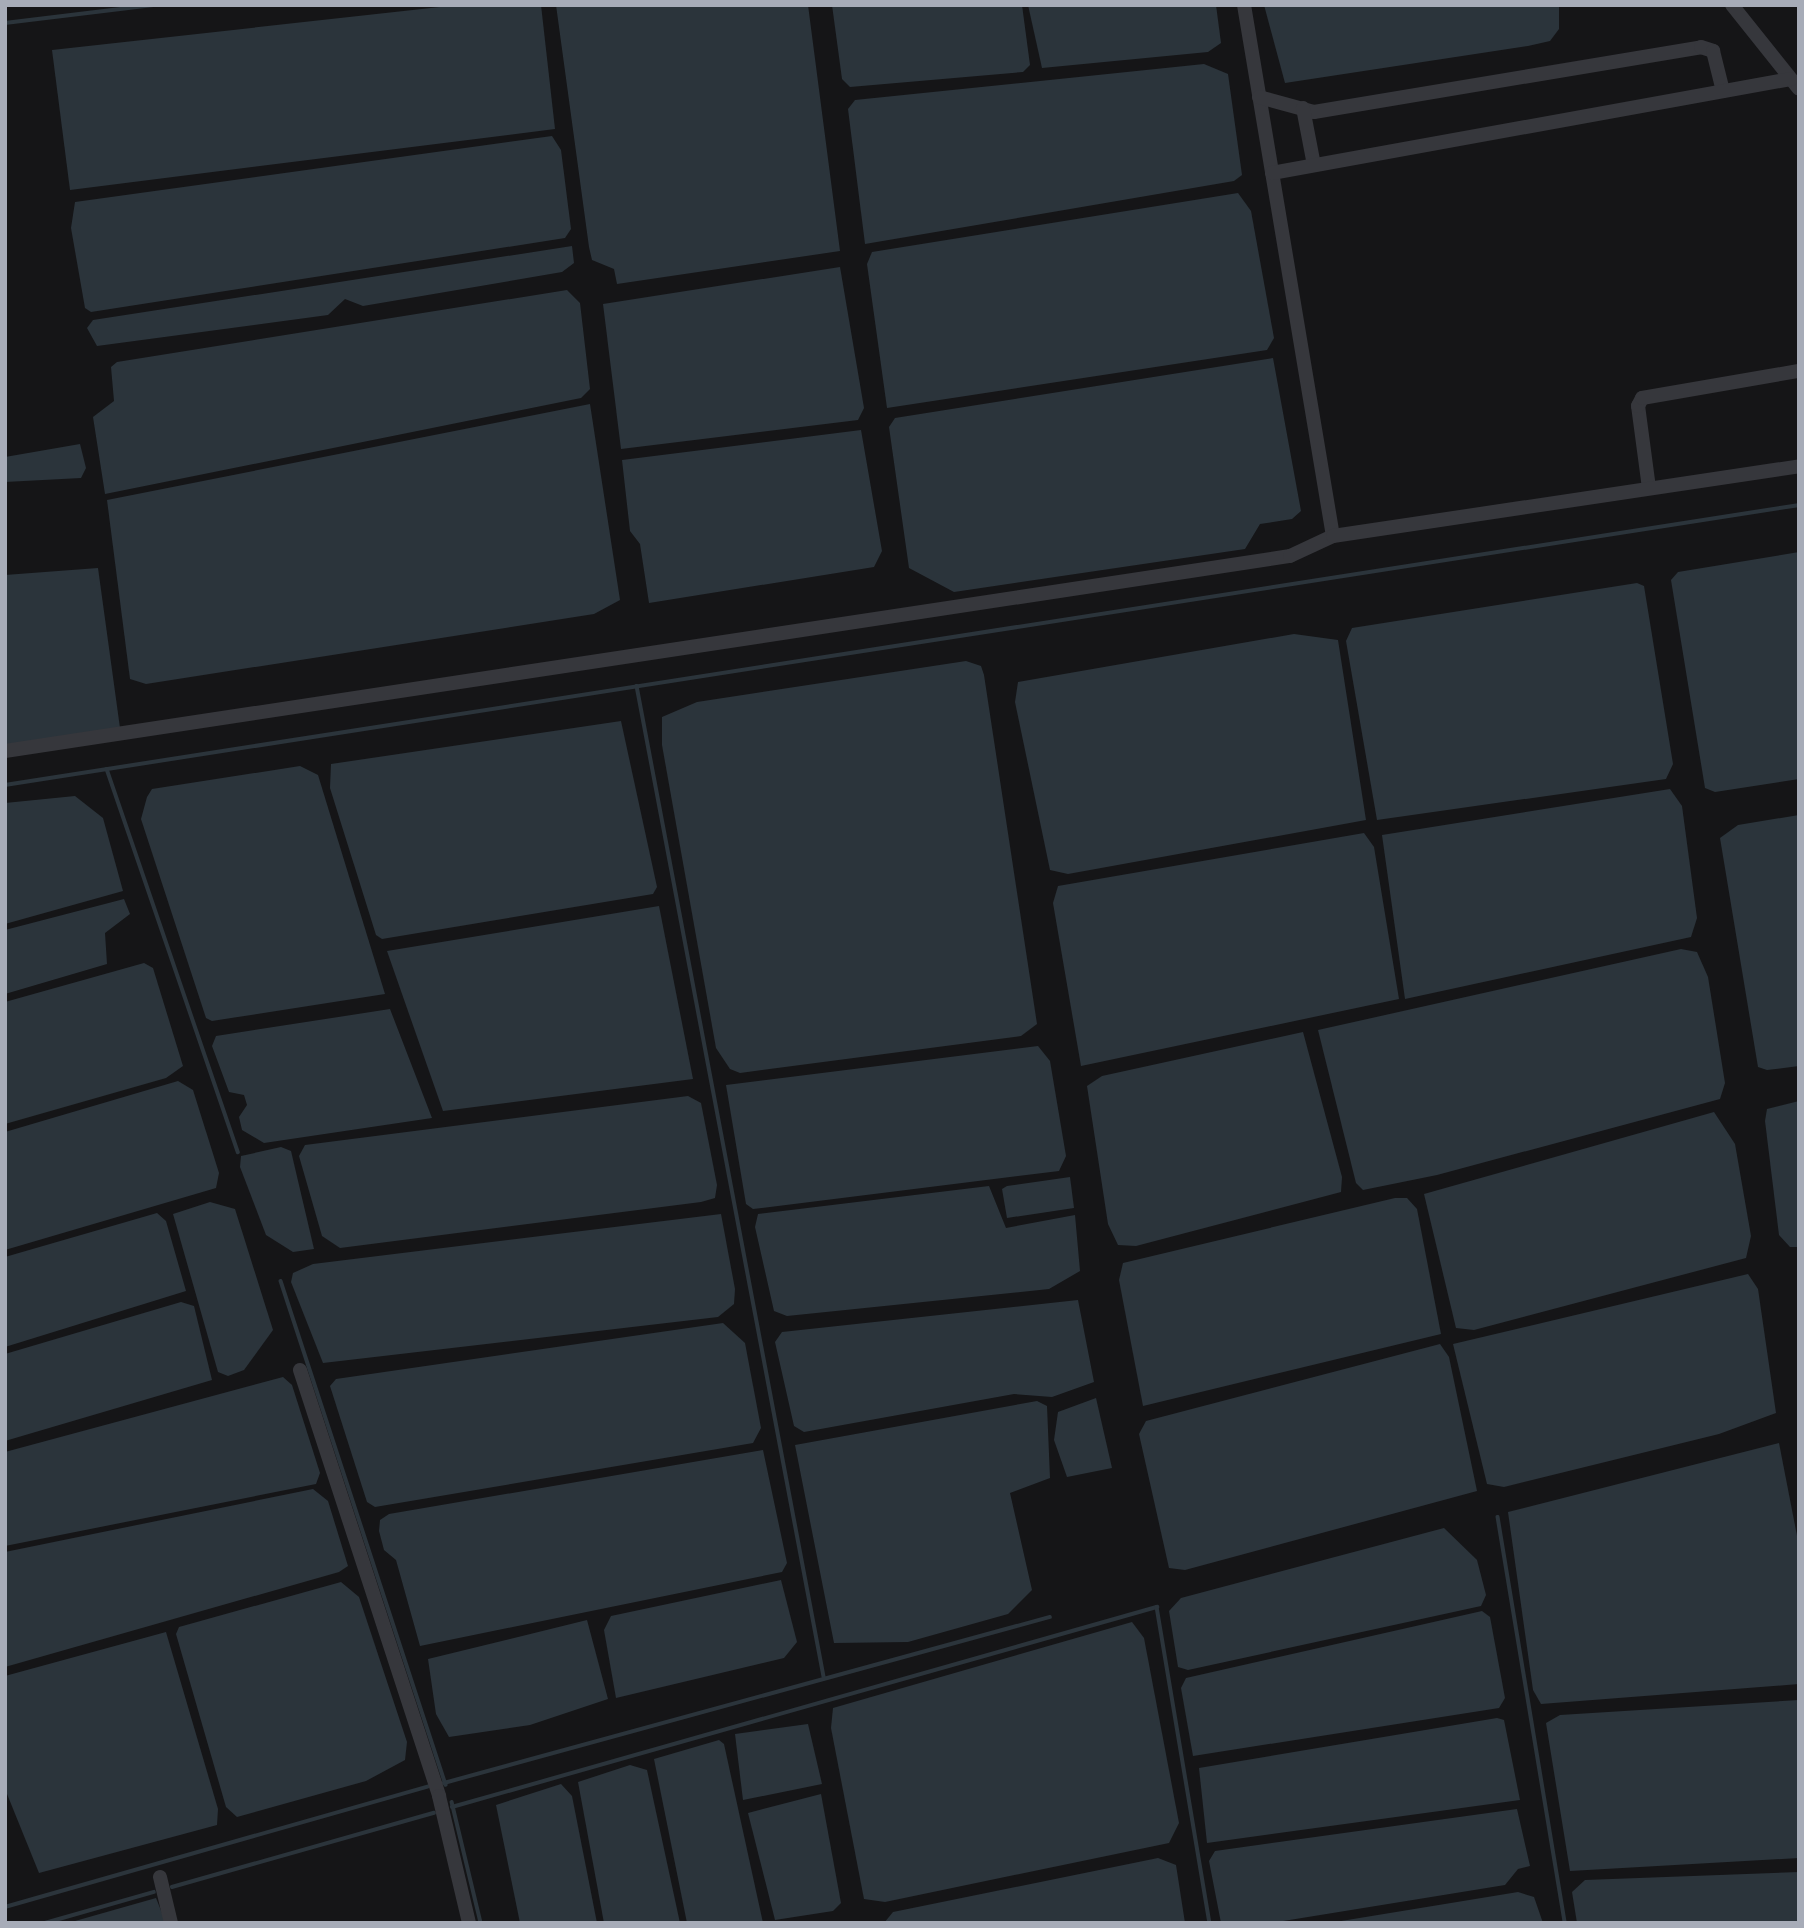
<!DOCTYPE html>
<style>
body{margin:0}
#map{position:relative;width:1804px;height:1928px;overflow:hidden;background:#151517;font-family:"DM Sans",sans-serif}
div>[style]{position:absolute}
.water>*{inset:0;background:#2b343b}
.stream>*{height:3.5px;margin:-1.75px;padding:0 1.75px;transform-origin:1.75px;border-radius:1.75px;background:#2b343b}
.minor>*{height:14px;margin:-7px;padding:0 7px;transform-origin:7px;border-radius:7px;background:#36373c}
span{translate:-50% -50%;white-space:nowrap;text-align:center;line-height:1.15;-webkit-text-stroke:6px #101012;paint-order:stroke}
.frame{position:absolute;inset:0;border:7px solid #a7acb8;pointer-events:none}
</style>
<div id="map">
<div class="water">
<div style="clip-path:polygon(458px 5px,541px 5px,555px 129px,70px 190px,52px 50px)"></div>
<div style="clip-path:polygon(556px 5px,808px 5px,840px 251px,617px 284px,614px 269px,592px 260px,589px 247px)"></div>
<div style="clip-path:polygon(832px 5px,1022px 5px,1030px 65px,1023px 72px,850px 87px,842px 79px)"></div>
<div style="clip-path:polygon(1028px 5px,1216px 5px,1221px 43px,1208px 52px,1042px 68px)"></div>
<div style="clip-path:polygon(1264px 5px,1559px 5px,1559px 29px,1550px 41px,1528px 46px,1285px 83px)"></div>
<div style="clip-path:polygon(1204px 64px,1228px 74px,1242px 175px,1234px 181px,865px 244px,848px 109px,855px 100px)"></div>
<div style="clip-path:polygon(552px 136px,561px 150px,571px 229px,565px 238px,91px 312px,85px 308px,71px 228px,75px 202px)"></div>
<div style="clip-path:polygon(1238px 193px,1251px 211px,1274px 338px,1267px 350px,887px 408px,867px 264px,872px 252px)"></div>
<div style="clip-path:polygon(572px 246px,574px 263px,562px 272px,363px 306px,345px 299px,328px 315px,97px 346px,87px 328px,93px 320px)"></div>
<div style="clip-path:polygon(840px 267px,864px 408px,858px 420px,621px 449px,603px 304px)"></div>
<div style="clip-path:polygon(567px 290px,580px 303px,590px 389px,581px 398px,105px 494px,93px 417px,114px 401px,111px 367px,117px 362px)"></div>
<div style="clip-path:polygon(1273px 358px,1301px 511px,1292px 519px,1260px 524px,1245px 549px,954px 592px,909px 568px,889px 427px,895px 418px)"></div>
<div style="clip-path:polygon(590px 404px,620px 600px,594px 614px,146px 684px,130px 679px,107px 500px)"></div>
<div style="clip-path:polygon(861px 430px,882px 551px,874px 567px,649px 603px,640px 544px,630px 531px,622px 460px)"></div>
<div style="clip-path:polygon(80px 444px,86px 468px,81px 478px,5px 482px,5px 457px)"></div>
<div style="clip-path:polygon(1799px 552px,1799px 779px,1715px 792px,1705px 788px,1671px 580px,1678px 572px)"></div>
<div style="clip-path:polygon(98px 568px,120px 728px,5px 746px,5px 575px)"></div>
<div style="clip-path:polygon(1637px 583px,1644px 586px,1673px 764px,1666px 779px,1377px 820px,1346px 641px,1352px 628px)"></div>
<div style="clip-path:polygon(1294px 634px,1338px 640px,1366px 820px,1068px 874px,1050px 870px,1015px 702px,1018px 682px)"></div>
<div style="clip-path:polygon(966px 661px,981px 666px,984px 675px,1037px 1024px,1021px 1036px,740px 1073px,730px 1069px,716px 1048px,662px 745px,662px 717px,697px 702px)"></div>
<div style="clip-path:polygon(621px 721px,657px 887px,653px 894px,382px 939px,376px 935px,330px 788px,331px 764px)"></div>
<div style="clip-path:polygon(300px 766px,318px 775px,385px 994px,212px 1021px,206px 1018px,141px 819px,147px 797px,152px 789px)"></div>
<div style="clip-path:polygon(1670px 789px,1682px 806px,1697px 918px,1691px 937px,1405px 999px,1382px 835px)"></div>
<div style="clip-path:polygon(75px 796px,103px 818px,123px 891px,5px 924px,5px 803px)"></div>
<div style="clip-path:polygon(1799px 815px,1799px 1066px,1767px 1070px,1758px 1067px,1720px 838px,1738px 825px)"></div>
<div style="clip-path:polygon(1364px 833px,1374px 847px,1399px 999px,1081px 1066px,1053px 903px,1058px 886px)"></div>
<div style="clip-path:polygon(124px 899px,130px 914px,105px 933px,107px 964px,5px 994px,5px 930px)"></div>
<div style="clip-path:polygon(659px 906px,693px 1079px,443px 1111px,387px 951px)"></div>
<div style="clip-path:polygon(1681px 949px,1697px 952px,1708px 977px,1725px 1083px,1720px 1099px,1437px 1175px,1363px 1190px,1356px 1183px,1318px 1030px)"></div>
<div style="clip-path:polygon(144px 963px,153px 968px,183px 1066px,166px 1078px,5px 1124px,5px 1002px)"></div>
<div style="clip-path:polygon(390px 1009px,432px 1118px,264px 1143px,242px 1130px,239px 1117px,247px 1105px,244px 1095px,229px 1092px,212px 1046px,216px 1036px)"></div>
<div style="clip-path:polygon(1303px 1032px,1342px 1177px,1341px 1192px,1136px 1246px,1118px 1245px,1108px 1224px,1087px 1086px,1102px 1076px)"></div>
<div style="clip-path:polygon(1038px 1046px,1050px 1061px,1066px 1156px,1059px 1171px,753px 1209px,746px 1204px,726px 1085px)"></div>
<div style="clip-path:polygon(178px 1081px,193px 1090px,219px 1173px,216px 1188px,5px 1250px,5px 1132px)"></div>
<div style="clip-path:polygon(688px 1096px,701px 1103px,717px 1185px,715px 1198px,701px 1202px,340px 1248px,322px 1236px,299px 1156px,305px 1145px)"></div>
<div style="clip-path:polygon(1799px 1101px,1799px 1247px,1790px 1247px,1779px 1235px,1765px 1121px,1767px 1109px)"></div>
<div style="clip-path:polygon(1714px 1112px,1735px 1144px,1751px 1236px,1746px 1258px,1474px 1330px,1456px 1328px,1424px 1194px)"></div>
<div style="clip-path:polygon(281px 1147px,291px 1151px,314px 1249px,293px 1252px,266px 1235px,240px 1167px,241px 1156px)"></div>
<div style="clip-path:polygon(1070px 1177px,1074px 1208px,1007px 1218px,1002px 1189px,1007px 1186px)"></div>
<div style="clip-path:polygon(989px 1186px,1006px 1228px,1075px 1215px,1080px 1271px,1049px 1289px,787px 1316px,774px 1311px,755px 1227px,758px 1214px)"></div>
<div style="clip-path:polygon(1395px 1198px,1407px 1198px,1417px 1209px,1441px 1334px,1143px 1406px,1119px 1280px,1123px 1263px)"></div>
<div style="clip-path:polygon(210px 1202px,235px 1209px,273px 1330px,244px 1370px,228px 1376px,218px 1372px,173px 1214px)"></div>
<div style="clip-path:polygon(157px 1213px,166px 1221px,186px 1291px,5px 1347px,5px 1257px)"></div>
<div style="clip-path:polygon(721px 1214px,735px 1289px,734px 1304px,718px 1317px,323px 1363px,291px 1282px,293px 1273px,313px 1264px)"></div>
<div style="clip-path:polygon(1748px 1274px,1758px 1289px,1776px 1413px,1719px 1434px,1504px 1487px,1487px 1484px,1453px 1344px)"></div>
<div style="clip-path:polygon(1078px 1300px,1094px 1382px,1052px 1397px,1014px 1394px,804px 1432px,794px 1426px,775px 1342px,782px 1332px)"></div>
<div style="clip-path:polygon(181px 1302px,194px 1306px,212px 1380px,5px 1441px,5px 1354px)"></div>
<div style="clip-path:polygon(723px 1323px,745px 1343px,761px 1428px,753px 1443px,375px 1507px,367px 1502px,330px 1386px,336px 1379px)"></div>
<div style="clip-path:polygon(1440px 1344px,1449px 1357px,1477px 1491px,1185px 1570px,1169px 1568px,1139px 1434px,1146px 1421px)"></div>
<div style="clip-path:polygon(283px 1377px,292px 1385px,320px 1473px,316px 1484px,5px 1546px,5px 1452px)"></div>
<div style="clip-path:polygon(1096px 1398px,1112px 1468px,1067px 1477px,1054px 1440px,1058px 1412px)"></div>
<div style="clip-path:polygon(1037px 1401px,1047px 1406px,1050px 1478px,1010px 1493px,1032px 1590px,1008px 1614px,908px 1642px,834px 1643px,795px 1445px)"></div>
<div style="clip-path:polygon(1779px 1443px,1799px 1546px,1799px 1684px,1541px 1704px,1533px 1690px,1508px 1512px)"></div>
<div style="clip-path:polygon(763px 1450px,787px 1563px,782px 1572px,420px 1646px,396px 1560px,384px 1550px,379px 1531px,380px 1520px,389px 1514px)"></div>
<div style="clip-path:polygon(313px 1489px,328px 1501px,348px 1566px,339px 1572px,5px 1667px,5px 1552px)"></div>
<div style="clip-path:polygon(1444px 1528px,1477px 1560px,1486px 1595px,1481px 1606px,1188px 1670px,1178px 1667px,1169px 1611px,1181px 1598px)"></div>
<div style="clip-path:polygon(781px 1580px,797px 1642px,784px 1658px,616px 1698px,604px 1630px,611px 1616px)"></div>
<div style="clip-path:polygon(341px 1582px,359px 1597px,407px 1742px,405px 1760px,366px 1781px,237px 1817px,226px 1807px,176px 1634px,179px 1627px)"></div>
<div style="clip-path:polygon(1482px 1611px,1490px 1617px,1505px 1698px,1499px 1708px,1193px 1756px,1181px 1688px,1186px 1678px)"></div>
<div style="clip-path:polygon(587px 1620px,608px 1699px,530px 1725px,449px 1737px,436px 1714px,428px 1659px)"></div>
<div style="clip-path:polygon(1132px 1622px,1144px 1638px,1179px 1823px,1169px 1843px,885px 1902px,864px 1899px,831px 1728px,833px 1708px)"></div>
<div style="clip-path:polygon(166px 1632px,218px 1809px,217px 1825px,39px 1873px,5px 1789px,5px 1676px)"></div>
<div style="clip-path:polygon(1799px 1700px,1799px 1858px,1570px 1871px,1546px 1723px,1560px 1715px)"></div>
<div style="clip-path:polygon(1497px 1718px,1504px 1720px,1520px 1800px,1207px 1843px,1199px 1768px)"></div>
<div style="clip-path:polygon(808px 1724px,822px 1784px,743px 1800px,735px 1734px)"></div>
<div style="clip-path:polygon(719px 1740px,724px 1744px,763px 1923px,687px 1923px,654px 1759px)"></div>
<div style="clip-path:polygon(630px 1765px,647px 1770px,680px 1923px,604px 1923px,578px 1782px)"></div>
<div style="clip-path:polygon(561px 1784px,572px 1796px,597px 1923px,520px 1923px,496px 1805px)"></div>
<div style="clip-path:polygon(821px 1794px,841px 1903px,833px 1911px,775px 1920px,748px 1813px)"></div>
<div style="clip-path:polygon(1517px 1809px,1530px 1866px,1518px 1869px,1505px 1885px,1271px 1923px,1221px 1923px,1209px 1861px,1215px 1851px)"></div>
<div style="clip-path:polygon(1158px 1858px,1176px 1865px,1185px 1923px,884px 1923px,893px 1912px)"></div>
<div style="clip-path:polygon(1799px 1872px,1799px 1923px,1577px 1923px,1572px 1892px,1585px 1880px)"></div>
<div style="clip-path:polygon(1518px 1892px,1534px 1897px,1543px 1923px,1329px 1923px)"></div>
<div style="clip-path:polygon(156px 1898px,166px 1923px,68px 1923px)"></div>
</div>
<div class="stream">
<div style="left:5px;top:23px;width:149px;rotate:-6.9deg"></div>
<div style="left:637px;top:686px;width:1008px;rotate:79.31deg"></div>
<div style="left:107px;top:769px;width:405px;rotate:71.1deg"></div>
<div style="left:5px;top:785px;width:1816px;rotate:-8.87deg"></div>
<div style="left:281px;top:1281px;width:530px;rotate:71.87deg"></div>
<div style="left:1498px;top:1517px;width:411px;rotate:80.6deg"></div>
<div style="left:444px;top:1783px;width:628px;rotate:-15.32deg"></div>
<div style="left:452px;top:1802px;width:124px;rotate:76.5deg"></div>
<div style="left:452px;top:1807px;width:733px;rotate:-15.84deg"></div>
<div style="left:1157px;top:1607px;width:320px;rotate:80.5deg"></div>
<div style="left:172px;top:1887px;width:272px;rotate:-15.8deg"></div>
<div style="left:5px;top:1907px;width:439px;rotate:-15.9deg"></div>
<div style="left:45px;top:1923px;width:113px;rotate:-15.9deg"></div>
</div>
<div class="minor">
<div style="left:1244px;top:5px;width:538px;rotate:80.49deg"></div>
<div style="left:1732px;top:5px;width:107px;rotate:51.4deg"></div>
<div style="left:1259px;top:97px;width:57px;rotate:15.3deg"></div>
<div style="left:1314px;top:112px;width:392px;rotate:-9.5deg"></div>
<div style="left:1701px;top:47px;width:13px;rotate:18deg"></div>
<div style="left:1713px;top:51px;width:41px;rotate:76deg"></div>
<div style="left:1303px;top:108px;width:58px;rotate:79.1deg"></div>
<div style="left:1272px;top:173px;width:527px;rotate:-10.27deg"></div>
<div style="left:1649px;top:488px;width:83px;rotate:-97.6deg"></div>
<div style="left:1638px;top:406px;width:9px;rotate:-63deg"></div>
<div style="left:1642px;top:398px;width:159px;rotate:-9.8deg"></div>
<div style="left:5px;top:751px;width:1300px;rotate:-8.63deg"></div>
<div style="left:1290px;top:556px;width:47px;rotate:-24.9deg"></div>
<div style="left:1333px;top:536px;width:471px;rotate:-8.5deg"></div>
<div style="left:300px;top:1370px;width:448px;rotate:71.9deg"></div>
<div style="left:439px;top:1796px;width:130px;rotate:76.7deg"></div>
<div style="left:160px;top:1877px;width:47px;rotate:76.6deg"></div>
</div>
<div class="frame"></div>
</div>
